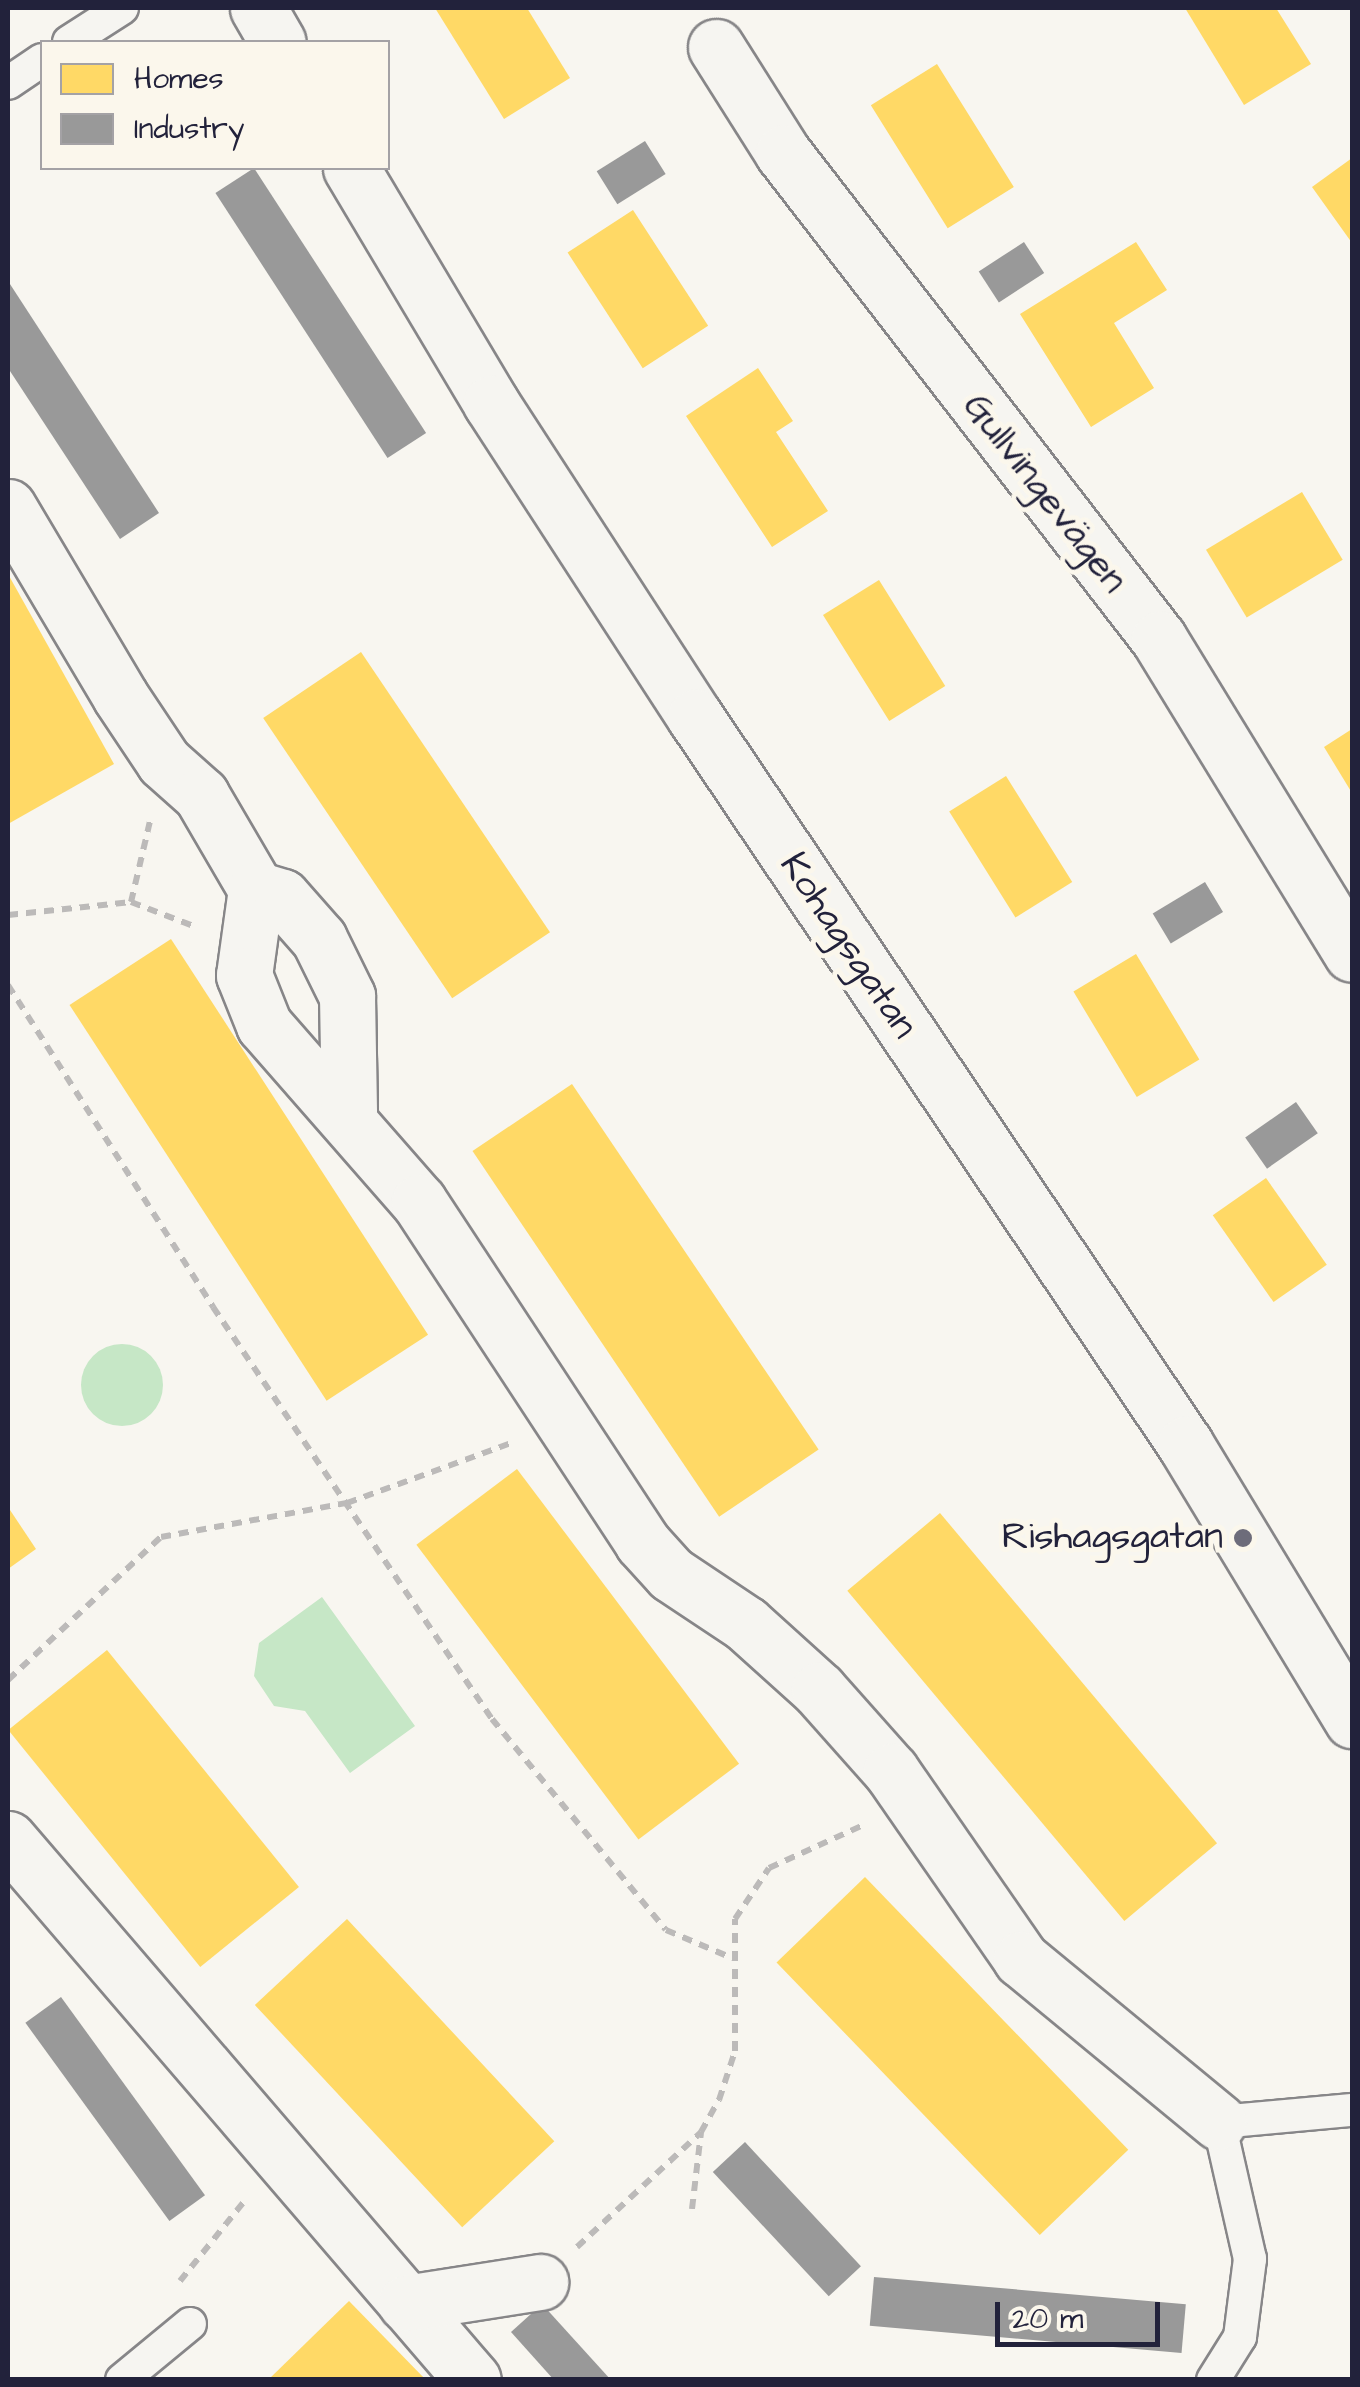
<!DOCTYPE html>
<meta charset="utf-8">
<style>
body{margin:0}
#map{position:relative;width:1360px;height:2387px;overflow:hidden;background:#f8f6f0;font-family:"Architects Daughter",sans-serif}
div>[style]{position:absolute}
.green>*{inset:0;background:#c6e7c6}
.round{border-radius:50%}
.homes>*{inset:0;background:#ffd966;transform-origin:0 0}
.industry>*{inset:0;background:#999;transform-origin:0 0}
.path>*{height:6px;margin-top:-3px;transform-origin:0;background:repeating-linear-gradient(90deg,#bcbab9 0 10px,transparent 0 18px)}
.roads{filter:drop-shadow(2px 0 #878688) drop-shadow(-2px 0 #878688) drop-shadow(0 2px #878688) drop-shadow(0 -2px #878688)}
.service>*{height:32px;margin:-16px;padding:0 16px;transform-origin:16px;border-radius:16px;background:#f6f5f1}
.minor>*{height:55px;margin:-27.5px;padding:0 27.5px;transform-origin:27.5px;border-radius:27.5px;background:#f6f5f1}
.tertiary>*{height:55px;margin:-27.5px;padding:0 27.5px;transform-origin:27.5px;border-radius:27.5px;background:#f6f5f1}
.dots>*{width:28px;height:28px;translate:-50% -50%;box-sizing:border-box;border:5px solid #fbf7ec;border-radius:50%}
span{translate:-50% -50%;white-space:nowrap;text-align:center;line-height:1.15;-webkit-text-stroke:10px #fbf7ec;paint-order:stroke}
.street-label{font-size:38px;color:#22223b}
.poi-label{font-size:38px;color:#22223b}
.right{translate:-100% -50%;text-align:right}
.frame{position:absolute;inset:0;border:10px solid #22223b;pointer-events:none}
.legend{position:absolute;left:40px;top:40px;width:350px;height:130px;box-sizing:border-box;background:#fbf7ec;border:2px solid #a4a2a5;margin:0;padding:12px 18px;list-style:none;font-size:30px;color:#22223b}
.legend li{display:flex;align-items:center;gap:20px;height:50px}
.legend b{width:50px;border:2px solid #a4a2a5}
.scale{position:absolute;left:995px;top:2302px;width:165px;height:45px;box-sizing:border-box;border:5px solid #22223b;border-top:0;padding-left:12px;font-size:30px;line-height:35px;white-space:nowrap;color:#22223b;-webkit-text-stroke:8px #fbf7ec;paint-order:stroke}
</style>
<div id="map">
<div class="green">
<div class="round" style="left:81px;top:1344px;width:82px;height:82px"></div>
<div style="clip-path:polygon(322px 1597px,415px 1726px,350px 1773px,305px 1711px,274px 1706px,254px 1676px,259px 1643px)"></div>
</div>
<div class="homes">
<div style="clip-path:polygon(435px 8px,527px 8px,570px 78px,504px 119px)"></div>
<div style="clip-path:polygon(1185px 8px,1276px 8px,1311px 64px,1244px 105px)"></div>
<div style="left:937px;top:64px;width:145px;height:78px;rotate:58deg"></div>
<div style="clip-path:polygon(1352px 158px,1352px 243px,1312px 187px)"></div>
<div style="left:633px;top:210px;width:138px;height:78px;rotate:57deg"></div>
<div style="clip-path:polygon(1136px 242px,1167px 290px,1114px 323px,1154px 388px,1091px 427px,1020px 314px)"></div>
<div style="clip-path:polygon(758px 368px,793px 421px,776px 432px,828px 511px,772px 547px,686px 416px)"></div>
<div style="left:1302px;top:492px;width:79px;height:112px;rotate:59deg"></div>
<div style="clip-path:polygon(8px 574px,114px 764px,8px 824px)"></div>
<div style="left:879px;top:580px;width:125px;height:66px;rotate:58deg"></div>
<div style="left:361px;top:652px;width:338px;height:118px;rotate:56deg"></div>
<div style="clip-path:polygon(1352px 729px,1352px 793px,1324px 747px)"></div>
<div style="left:1006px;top:776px;width:125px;height:67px;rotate:58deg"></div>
<div style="left:171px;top:939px;width:472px;height:121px;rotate:57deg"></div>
<div style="left:1136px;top:954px;width:123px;height:73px;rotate:59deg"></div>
<div style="left:572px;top:1084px;width:441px;height:120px;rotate:56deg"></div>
<div style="left:1266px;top:1178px;width:106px;height:65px;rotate:55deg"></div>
<div style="left:517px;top:1469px;width:369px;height:126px;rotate:53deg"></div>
<div style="clip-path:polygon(8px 1507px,36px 1549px,8px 1569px)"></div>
<div style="left:940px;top:1513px;width:431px;height:121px;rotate:50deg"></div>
<div style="left:107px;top:1650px;width:305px;height:127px;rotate:51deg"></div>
<div style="left:865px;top:1877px;width:379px;height:123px;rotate:46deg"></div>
<div style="left:347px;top:1919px;width:304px;height:126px;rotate:47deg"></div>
<div style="clip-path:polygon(349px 2301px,426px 2380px,268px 2380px)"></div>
</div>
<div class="industry">
<div style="left:645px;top:141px;width:39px;height:57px;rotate:58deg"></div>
<div style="left:254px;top:168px;width:316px;height:46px;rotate:57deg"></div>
<div style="left:1024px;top:242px;width:37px;height:54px;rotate:57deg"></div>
<div style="clip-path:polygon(8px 281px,159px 513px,120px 539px,8px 368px)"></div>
<div style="left:1205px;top:882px;width:35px;height:61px;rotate:59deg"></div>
<div style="left:1296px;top:1102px;width:38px;height:62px;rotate:55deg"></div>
<div style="left:61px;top:1997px;width:245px;height:44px;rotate:54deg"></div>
<div style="left:745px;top:2142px;width:170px;height:44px;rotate:47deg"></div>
<div style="left:874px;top:2277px;width:313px;height:49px;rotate:5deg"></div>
<div style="clip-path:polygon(542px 2304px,611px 2380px,554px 2380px,511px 2332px)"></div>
</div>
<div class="path">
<div style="left:131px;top:902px;width:83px;rotate:-76.8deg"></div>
<div style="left:8px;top:915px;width:124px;rotate:-6deg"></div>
<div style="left:131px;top:902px;width:70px;rotate:21deg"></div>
<div style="left:8px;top:985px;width:382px;rotate:57.5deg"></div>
<div style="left:213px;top:1307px;width:498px;rotate:55.9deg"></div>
<div style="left:492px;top:1719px;width:273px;rotate:50.5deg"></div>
<div style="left:666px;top:1930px;width:72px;rotate:23deg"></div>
<div style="left:8px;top:1680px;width:209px;rotate:-43.1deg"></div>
<div style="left:161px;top:1537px;width:189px;rotate:-10.4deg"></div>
<div style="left:347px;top:1503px;width:175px;rotate:-20.1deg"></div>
<div style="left:692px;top:2209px;width:78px;rotate:-83.3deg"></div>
<div style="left:577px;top:2247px;width:169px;rotate:-42.8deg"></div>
<div style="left:701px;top:2132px;width:37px;rotate:-61deg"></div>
<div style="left:719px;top:2100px;width:52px;rotate:-71.9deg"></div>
<div style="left:735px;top:2051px;width:132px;rotate:-90deg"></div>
<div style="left:735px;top:1919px;width:61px;rotate:-56.3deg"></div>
<div style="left:769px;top:1868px;width:101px;rotate:-24.5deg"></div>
<div style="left:180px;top:2281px;width:107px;rotate:-51.1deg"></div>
</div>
<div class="roads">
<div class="service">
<div style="left:69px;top:42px;width:63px;rotate:-32.7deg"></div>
<div style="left:8px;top:83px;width:41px;rotate:-34.1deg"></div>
<div style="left:122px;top:2380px;width:88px;rotate:-39.5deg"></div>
<div style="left:1213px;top:2380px;width:51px;rotate:-57.9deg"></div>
<div style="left:1240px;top:2337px;width:79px;rotate:-82.7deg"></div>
<div style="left:1250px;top:2259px;width:140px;rotate:-102.8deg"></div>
<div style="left:1219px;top:2122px;width:134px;rotate:-5.2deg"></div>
</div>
<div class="minor">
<div style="left:716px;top:47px;width:125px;rotate:57.7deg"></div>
<div style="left:783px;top:153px;width:614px;rotate:52.27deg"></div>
<div style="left:1159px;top:639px;width:369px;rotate:58.5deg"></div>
<div style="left:8px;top:507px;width:220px;rotate:59.3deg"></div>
<div style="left:120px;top:696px;width:79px;rotate:56.3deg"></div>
<div style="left:164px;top:762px;width:50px;rotate:41.7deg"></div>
<div style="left:201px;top:795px;width:109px;rotate:59.7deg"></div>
<div style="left:256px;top:889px;width:87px;rotate:97.9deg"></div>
<div style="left:244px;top:975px;width:54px;rotate:68.2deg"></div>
<div style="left:264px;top:1025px;width:235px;rotate:48.8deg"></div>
<div style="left:419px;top:1202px;width:407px;rotate:56.7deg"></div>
<div style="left:642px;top:1542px;width:43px;rotate:47.8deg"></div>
<div style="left:671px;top:1574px;width:90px;rotate:33.7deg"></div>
<div style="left:746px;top:1624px;width:98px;rotate:42.1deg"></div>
<div style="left:819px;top:1690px;width:108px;rotate:48.4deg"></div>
<div style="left:891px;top:1771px;width:229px;rotate:55.3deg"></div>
<div style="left:1021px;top:1959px;width:256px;rotate:39.5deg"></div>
<div style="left:256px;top:889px;width:27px;rotate:17deg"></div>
<div style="left:282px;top:897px;width:56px;rotate:48.6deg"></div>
<div style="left:319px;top:939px;width:64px;rotate:63.8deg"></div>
<div style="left:347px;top:996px;width:119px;rotate:89deg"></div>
<div style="left:8px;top:1839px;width:713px;rotate:49.32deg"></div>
<div style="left:406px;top:2303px;width:136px;rotate:-8.9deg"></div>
</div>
<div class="tertiary">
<div style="left:258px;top:8px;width:39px;rotate:60deg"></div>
<div style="left:351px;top:168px;width:274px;rotate:59.2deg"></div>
<div style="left:491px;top:403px;width:374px;rotate:57deg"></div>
<div style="left:695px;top:717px;width:877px;rotate:56.02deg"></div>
<div style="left:1185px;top:1444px;width:323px;rotate:58.8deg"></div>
</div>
</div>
<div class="dots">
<div style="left:1243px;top:1538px;background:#6d6c7a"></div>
</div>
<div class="street-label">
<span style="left:1044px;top:494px;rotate:52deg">Gullvingevägen</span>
<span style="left:848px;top:946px;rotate:56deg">Kohagsgatan</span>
</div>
<div class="poi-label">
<span class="right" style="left:1223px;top:1538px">Rishagsgatan</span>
</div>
<div class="frame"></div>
<ul class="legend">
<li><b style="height:28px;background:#ffd966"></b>Homes</li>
<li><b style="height:28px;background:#999"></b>Industry</li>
</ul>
<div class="scale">20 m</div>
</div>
